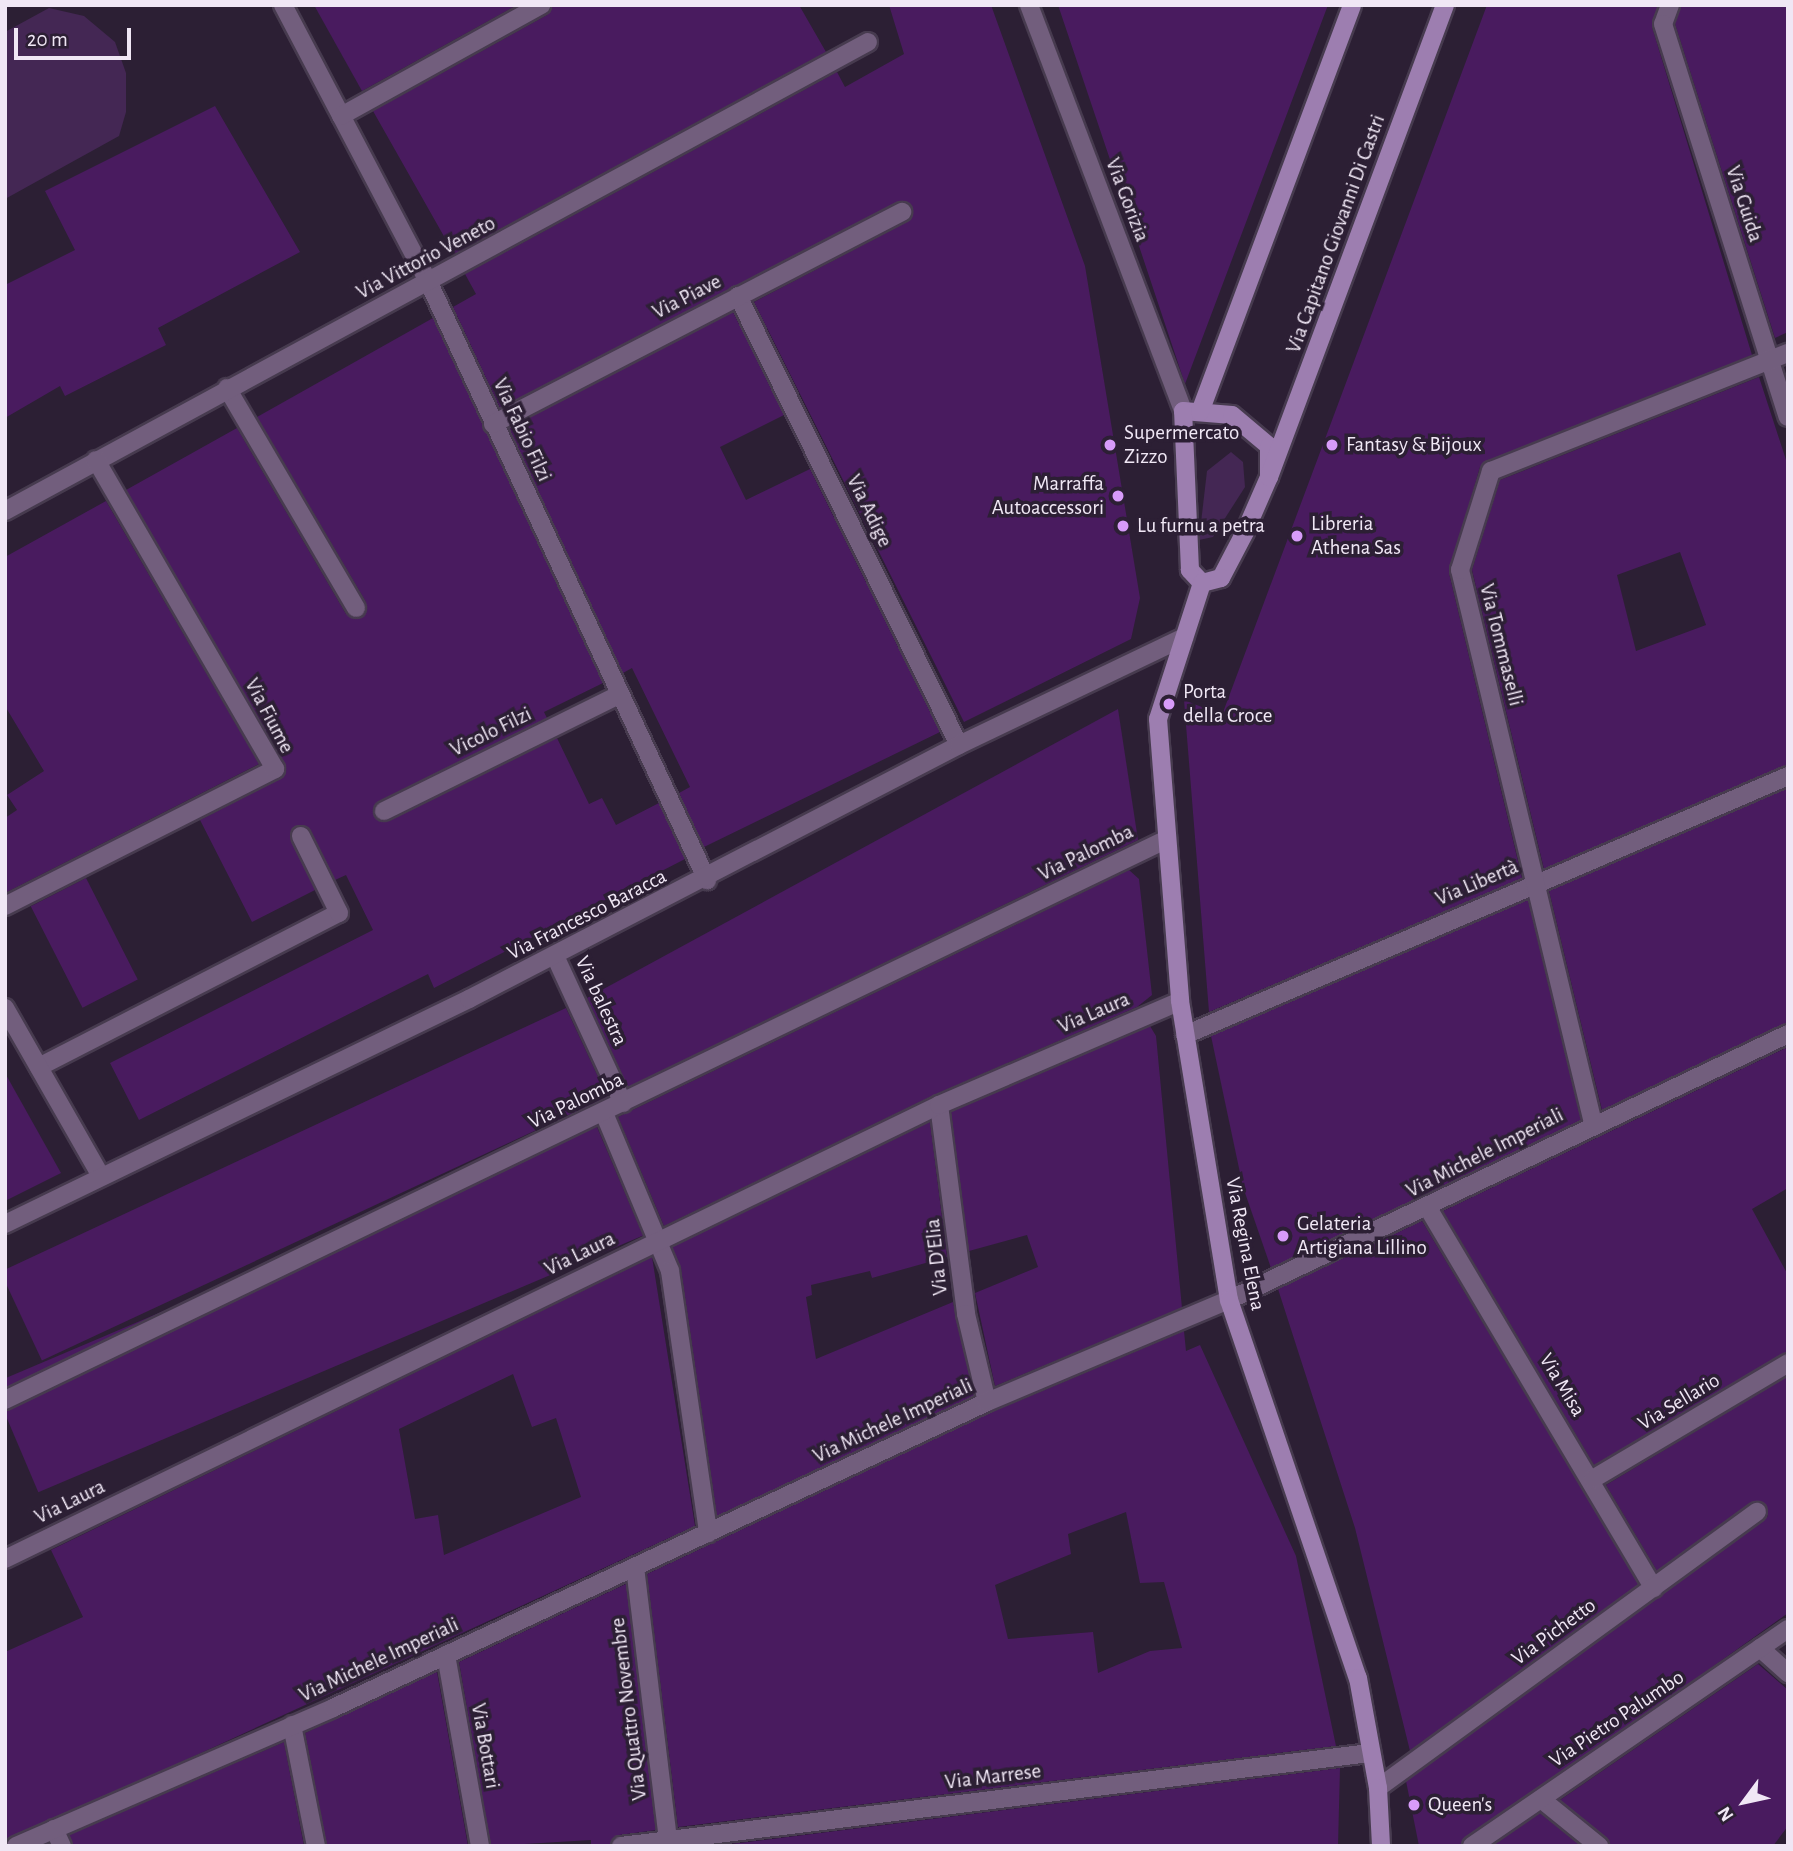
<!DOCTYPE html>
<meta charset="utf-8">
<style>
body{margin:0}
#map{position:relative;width:1793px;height:1851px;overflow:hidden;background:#2c1f34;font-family:"Alegreya Sans",sans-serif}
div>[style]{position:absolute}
.green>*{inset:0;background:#442754}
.building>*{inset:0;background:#491b5f;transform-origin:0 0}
.roads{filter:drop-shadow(2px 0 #473b4f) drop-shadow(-2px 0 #473b4f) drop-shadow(0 2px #473b4f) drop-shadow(0 -2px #473b4f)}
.lane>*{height:18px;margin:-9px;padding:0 9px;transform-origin:9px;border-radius:9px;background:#725e7d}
.street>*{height:18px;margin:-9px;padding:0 9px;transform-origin:9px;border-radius:9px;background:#725e7d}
.secondary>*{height:18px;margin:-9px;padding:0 9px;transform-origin:9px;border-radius:9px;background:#9d7eb0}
.dots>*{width:19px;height:19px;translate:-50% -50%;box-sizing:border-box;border:4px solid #2c1f34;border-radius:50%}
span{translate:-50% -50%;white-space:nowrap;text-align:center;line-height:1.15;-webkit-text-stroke:7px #2c1f34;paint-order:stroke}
.street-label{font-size:21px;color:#f0e7f5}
.poi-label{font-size:21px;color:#f0e7f5}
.left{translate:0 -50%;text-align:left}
.right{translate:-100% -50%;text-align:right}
.frame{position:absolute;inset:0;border:7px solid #f0e7f5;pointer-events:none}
.north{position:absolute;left:1709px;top:1767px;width:70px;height:70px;-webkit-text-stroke:5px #2c1f34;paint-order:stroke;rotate:237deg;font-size:19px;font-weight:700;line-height:28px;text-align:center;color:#f0e7f5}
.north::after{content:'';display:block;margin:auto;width:24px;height:32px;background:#f0e7f5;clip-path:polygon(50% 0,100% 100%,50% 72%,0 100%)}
.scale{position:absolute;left:14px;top:28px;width:117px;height:32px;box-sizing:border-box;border:4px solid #f0e7f5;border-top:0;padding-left:9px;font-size:21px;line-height:24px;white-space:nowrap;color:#f0e7f5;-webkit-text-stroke:5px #2c1f34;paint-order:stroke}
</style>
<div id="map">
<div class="green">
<div style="clip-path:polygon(49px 8px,84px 16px,115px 42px,126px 73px,126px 112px,119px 136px,5px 199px,5px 32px)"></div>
<div style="clip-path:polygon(1231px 452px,1243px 462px,1245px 487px,1213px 537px,1199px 540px,1207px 471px)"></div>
</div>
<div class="building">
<div style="clip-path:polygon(314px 5px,517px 5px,362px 91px)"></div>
<div style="clip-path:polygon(552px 5px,799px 5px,826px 52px,454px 254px,373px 111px,547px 15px)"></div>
<div style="clip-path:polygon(889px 5px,991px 5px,1085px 266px,1140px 598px,1131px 639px,964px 722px,754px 302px,907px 222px,913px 213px,909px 203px,897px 202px,500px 408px,453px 307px,476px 294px,465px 274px,837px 72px,845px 87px,904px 54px)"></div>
<div style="clip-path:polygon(1058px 5px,1328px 5px,1185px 384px,1130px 219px)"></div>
<div style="clip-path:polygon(1487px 5px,1658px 5px,1652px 27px,1752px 355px,1480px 467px,1449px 573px,1522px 878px,1209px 1012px,1184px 700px,1222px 715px)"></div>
<div style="clip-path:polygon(1681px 5px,1788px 5px,1788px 332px,1775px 338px,1675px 24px)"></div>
<div style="clip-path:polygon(215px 106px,300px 252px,158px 328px,166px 345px,65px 396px,60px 386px,5px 418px,5px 285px,75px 250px,45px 191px)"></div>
<div style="clip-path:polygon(733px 312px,784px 415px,720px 447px,746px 500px,810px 469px,940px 732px,704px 847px,679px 793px,690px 787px,632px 668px,623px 673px,509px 428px)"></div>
<div style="clip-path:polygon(433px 318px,603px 683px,544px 712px,547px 718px,379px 801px,374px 815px,389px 821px,557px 738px,589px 804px,602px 798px,616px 825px,659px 803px,685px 859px,434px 988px,428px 974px,139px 1120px,110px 1063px,373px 930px,346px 875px,335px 880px,311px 831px,301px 825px,292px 829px,291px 840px,315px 890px,252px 922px,200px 820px,280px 779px,285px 764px,126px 490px,237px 428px,346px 614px,361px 618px,366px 602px,257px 417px)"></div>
<div style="clip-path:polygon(evenodd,1759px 377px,1788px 466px,1788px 765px,1544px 869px,1472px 570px,1500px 480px,1759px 377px,1680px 552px,1706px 625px,1636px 651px,1617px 575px,1680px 552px)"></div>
<div style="clip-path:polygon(106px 501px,259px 764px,5px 893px,5px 818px,17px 810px,7px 795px,44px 771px,5px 706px,5px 557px)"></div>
<div style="clip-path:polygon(1118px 709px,1138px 840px,628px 1087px,587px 998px)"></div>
<div style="clip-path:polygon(1788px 788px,1788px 1023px,1602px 1110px,1549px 891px)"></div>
<div style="clip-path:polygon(1129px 870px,1139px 879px,1152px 995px,1137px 1007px,934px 1095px,664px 1226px,618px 1117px)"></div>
<div style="left:86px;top:878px;width:114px;height:62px;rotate:63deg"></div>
<div style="clip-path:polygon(1528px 900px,1581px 1120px,1271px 1268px,1243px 1187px,1211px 1036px)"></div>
<div style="left:566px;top:1008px;width:98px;height:624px;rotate:65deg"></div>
<div style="clip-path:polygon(1150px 1026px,1156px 1036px,1182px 1308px,995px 1386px,975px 1293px,1038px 1267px,1027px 1235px,969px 1251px,951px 1112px)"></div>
<div style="clip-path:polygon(1788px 1047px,1788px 1188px,1752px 1209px,1788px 1275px,1788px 1352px,1594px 1465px,1443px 1211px)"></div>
<div style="clip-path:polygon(5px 1073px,61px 1173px,5px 1201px)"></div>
<div style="clip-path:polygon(930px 1122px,947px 1257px,872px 1278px,870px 1271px,811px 1285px,812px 1295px,806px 1297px,816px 1359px,953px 1302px,974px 1396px,717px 1516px,681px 1269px,672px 1247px)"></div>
<div style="left:597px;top:1127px;width:118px;height:657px;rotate:67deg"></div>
<div style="clip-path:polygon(1422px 1221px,1639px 1584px,1410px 1751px,1355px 1528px,1278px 1289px)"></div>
<div style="clip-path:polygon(evenodd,652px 1257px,695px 1526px,5px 1843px,5px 1652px,83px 1617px,51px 1550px,652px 1257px,513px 1374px,532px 1427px,556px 1418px,581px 1497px,444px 1555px,438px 1515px,415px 1519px,399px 1429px,513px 1374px)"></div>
<div style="clip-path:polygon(evenodd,1184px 1331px,1186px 1351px,1200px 1345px,1296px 1556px,1336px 1746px,678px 1827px,647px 1574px,992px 1412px,1184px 1331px,1126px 1512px,1140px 1583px,1164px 1582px,1182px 1648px,1150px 1651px,1098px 1673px,1093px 1632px,1008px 1639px,995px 1585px,1071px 1554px,1068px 1534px,1126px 1512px)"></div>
<div style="clip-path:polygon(1788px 1376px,1788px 1613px,1461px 1846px,1419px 1846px,1406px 1781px,1768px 1516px,1762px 1502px,1751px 1502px,1657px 1571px,1606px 1485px)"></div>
<div style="clip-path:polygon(626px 1584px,656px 1830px,619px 1835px,610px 1846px,591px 1846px,591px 1840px,491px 1846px,459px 1662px)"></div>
<div style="clip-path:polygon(1758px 1664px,1788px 1690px,1788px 1826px,1773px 1846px,1610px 1846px,1560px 1800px)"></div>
<div style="clip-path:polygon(437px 1672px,468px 1846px,327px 1846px,305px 1733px)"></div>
<div style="clip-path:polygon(284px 1742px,304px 1846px,73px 1846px,69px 1835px)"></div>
<div style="clip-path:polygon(1340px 1768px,1338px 1846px,715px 1846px)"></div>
<div style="clip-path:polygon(1540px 1813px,1581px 1846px,1492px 1846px)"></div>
</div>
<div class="roads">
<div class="lane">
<div style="left:227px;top:388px;width:255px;rotate:59.6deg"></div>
<div style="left:384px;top:811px;width:262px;rotate:-26.3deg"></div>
<div style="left:39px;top:1067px;width:337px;rotate:-27.2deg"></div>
<div style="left:339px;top:913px;width:86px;rotate:-116.3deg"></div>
</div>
<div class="street">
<div style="left:283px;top:5px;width:314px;rotate:62.3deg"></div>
<div style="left:429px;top:283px;width:659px;rotate:65.03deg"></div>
<div style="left:1029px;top:5px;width:434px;rotate:69.2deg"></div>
<div style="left:1670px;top:5px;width:20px;rotate:110deg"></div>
<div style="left:1663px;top:24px;width:412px;rotate:72.4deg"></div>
<div style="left:341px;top:116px;width:229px;rotate:-29deg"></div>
<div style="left:738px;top:296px;width:500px;rotate:63.79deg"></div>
<div style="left:493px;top:424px;width:461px;rotate:-27.4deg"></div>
<div style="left:5px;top:511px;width:982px;rotate:-28.52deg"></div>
<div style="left:5px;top:906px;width:303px;rotate:-26.9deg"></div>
<div style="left:275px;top:769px;width:357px;rotate:-120.1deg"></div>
<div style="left:555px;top:956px;width:162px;rotate:65.2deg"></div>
<div style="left:5px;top:1008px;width:193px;rotate:60.3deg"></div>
<div style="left:1185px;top:1035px;width:656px;rotate:-23.24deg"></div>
<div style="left:939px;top:1105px;width:211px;rotate:82.6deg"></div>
<div style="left:966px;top:1314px;width:90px;rotate:76.6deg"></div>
<div style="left:604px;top:1113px;width:171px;rotate:67.3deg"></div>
<div style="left:670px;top:1271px;width:265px;rotate:81.7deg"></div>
<div style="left:1593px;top:1123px;width:569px;rotate:-103.52deg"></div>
<div style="left:1460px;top:570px;width:104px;rotate:-72.6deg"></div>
<div style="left:1491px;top:471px;width:320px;rotate:-21.7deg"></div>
<div style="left:1428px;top:1208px;width:442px;rotate:59.3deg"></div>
<div style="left:5px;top:1224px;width:516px;rotate:-25.87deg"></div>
<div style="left:469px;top:999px;width:552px;rotate:-27.4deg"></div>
<div style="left:959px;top:745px;width:250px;rotate:-25.6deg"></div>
<div style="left:5px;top:1400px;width:1288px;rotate:-25.77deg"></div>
<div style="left:1593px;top:1479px;width:227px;rotate:-30.7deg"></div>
<div style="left:5px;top:1559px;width:1038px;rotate:-25.92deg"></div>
<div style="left:939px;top:1105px;width:262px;rotate:-23.3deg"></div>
<div style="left:635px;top:1567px;width:281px;rotate:83.1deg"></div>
<div style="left:1760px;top:1648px;width:38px;rotate:42deg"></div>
<div style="left:446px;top:1655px;width:194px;rotate:79.9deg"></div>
<div style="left:292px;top:1725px;width:123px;rotate:78.8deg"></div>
<div style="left:1378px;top:1788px;width:469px;rotate:-36.1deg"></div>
<div style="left:1541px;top:1799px;width:75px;rotate:39deg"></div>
<div style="left:54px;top:1829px;width:19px;rotate:65deg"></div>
<div style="left:16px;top:1846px;width:346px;rotate:-23.5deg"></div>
<div style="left:333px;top:1708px;width:722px;rotate:-25.07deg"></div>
<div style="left:987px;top:1402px;width:263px;rotate:-22.9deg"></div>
<div style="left:1229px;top:1300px;width:619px;rotate:-25.45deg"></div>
<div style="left:621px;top:1846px;width:755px;rotate:-7.08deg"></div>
<div style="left:1472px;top:1846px;width:383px;rotate:-34.5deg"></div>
</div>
<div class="secondary">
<div style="left:1183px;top:411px;width:49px;rotate:4.7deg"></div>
<div style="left:1232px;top:415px;width:48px;rotate:40deg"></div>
<div style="left:1269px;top:446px;width:31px;rotate:90deg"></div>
<div style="left:1269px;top:477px;width:60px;rotate:113.6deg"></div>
<div style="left:1245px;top:532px;width:52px;rotate:117.6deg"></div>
<div style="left:1221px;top:578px;width:20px;rotate:165deg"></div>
<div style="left:1202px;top:583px;width:18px;rotate:-133deg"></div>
<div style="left:1190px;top:570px;width:159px;rotate:-92.5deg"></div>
<div style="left:1200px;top:412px;width:434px;rotate:-69.5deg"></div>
<div style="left:1269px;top:477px;width:504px;rotate:-69.55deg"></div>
<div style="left:1202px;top:583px;width:143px;rotate:107.9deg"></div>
<div style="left:1158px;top:719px;width:283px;rotate:85.5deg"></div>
<div style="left:1180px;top:1001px;width:303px;rotate:80.7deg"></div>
<div style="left:1229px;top:1300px;width:399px;rotate:71.2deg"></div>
<div style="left:1358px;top:1678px;width:112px;rotate:79.7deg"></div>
<div style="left:1378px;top:1788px;width:58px;rotate:87deg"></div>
</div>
</div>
<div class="dots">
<div style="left:1110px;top:445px;background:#d79bf9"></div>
<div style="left:1332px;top:445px;background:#d79bf9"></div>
<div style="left:1118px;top:496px;background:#d79bf9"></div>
<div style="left:1123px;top:526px;background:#d79bf9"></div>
<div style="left:1297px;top:536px;background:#d79bf9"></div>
<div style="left:1169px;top:704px;background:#d79bf9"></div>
<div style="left:1283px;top:1236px;background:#d79bf9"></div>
<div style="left:1414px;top:1805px;background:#d79bf9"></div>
</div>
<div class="street-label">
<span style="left:1127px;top:200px;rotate:69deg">Via Gorizia</span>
<span style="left:1744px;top:204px;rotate:72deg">Via Guida</span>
<span style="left:1336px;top:234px;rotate:-70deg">Via Capitano Giovanni Di Castri</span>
<span style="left:426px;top:258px;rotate:-28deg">Via Vittorio Veneto</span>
<span style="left:687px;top:297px;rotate:-27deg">Via Piave</span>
<span style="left:522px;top:430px;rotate:65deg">Via Fabio Filzi</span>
<span style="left:869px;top:511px;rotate:64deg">Via Adige</span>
<span style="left:1501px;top:645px;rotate:76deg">Via Tommaselli</span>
<span style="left:269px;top:716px;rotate:62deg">Via Fiume</span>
<span style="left:491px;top:732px;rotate:-26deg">Vicolo Filzi</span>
<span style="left:1086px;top:853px;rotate:-26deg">Via Palomba</span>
<span style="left:1477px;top:883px;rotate:-23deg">Via Libertà</span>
<span style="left:587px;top:915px;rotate:-27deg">Via Francesco Baracca</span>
<span style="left:601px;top:1001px;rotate:65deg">Via balestra</span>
<span style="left:1094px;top:1013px;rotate:-23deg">Via Laura</span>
<span style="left:576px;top:1101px;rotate:-26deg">Via Palomba</span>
<span style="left:1485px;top:1153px;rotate:-27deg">Via Michele Imperiali</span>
<span style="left:1245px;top:1244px;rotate:79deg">Via Regina Elena</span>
<span style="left:580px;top:1254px;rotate:-26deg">Via Laura</span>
<span style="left:937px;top:1257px;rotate:-96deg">Via D'Elia</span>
<span style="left:1562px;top:1385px;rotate:59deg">Via Misa</span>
<span style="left:1679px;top:1402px;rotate:-31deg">Via Sellario</span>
<span style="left:893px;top:1421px;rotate:-25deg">Via Michele Imperiali</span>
<span style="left:70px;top:1502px;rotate:-26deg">Via Laura</span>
<span style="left:1554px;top:1632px;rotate:-36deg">Via Pichetto</span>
<span style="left:379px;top:1660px;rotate:-25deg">Via Michele Imperiali</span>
<span style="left:629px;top:1709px;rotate:-97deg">Via Quattro Novembre</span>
<span style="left:1617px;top:1719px;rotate:-34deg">Via Pietro Palumbo</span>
<span style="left:485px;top:1746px;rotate:80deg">Via Bottari</span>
<span style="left:993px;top:1777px;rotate:-7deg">Via Marrese</span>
</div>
<div class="poi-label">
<span class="left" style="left:1124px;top:445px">Supermercato<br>Zizzo</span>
<span class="left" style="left:1346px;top:445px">Fantasy &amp; Bijoux</span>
<span class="right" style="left:1104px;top:496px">Marraffa<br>Autoaccessori</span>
<span class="left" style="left:1311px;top:536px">Libreria<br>Athena Sas</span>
<span class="left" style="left:1137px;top:526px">Lu furnu a petra</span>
<span class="left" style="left:1183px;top:704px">Porta<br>della Croce</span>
<span class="left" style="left:1297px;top:1236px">Gelateria<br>Artigiana Lillino</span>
<span class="left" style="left:1428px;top:1805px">Queen's</span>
</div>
<div class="frame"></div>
<div class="north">N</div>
<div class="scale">20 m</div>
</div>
